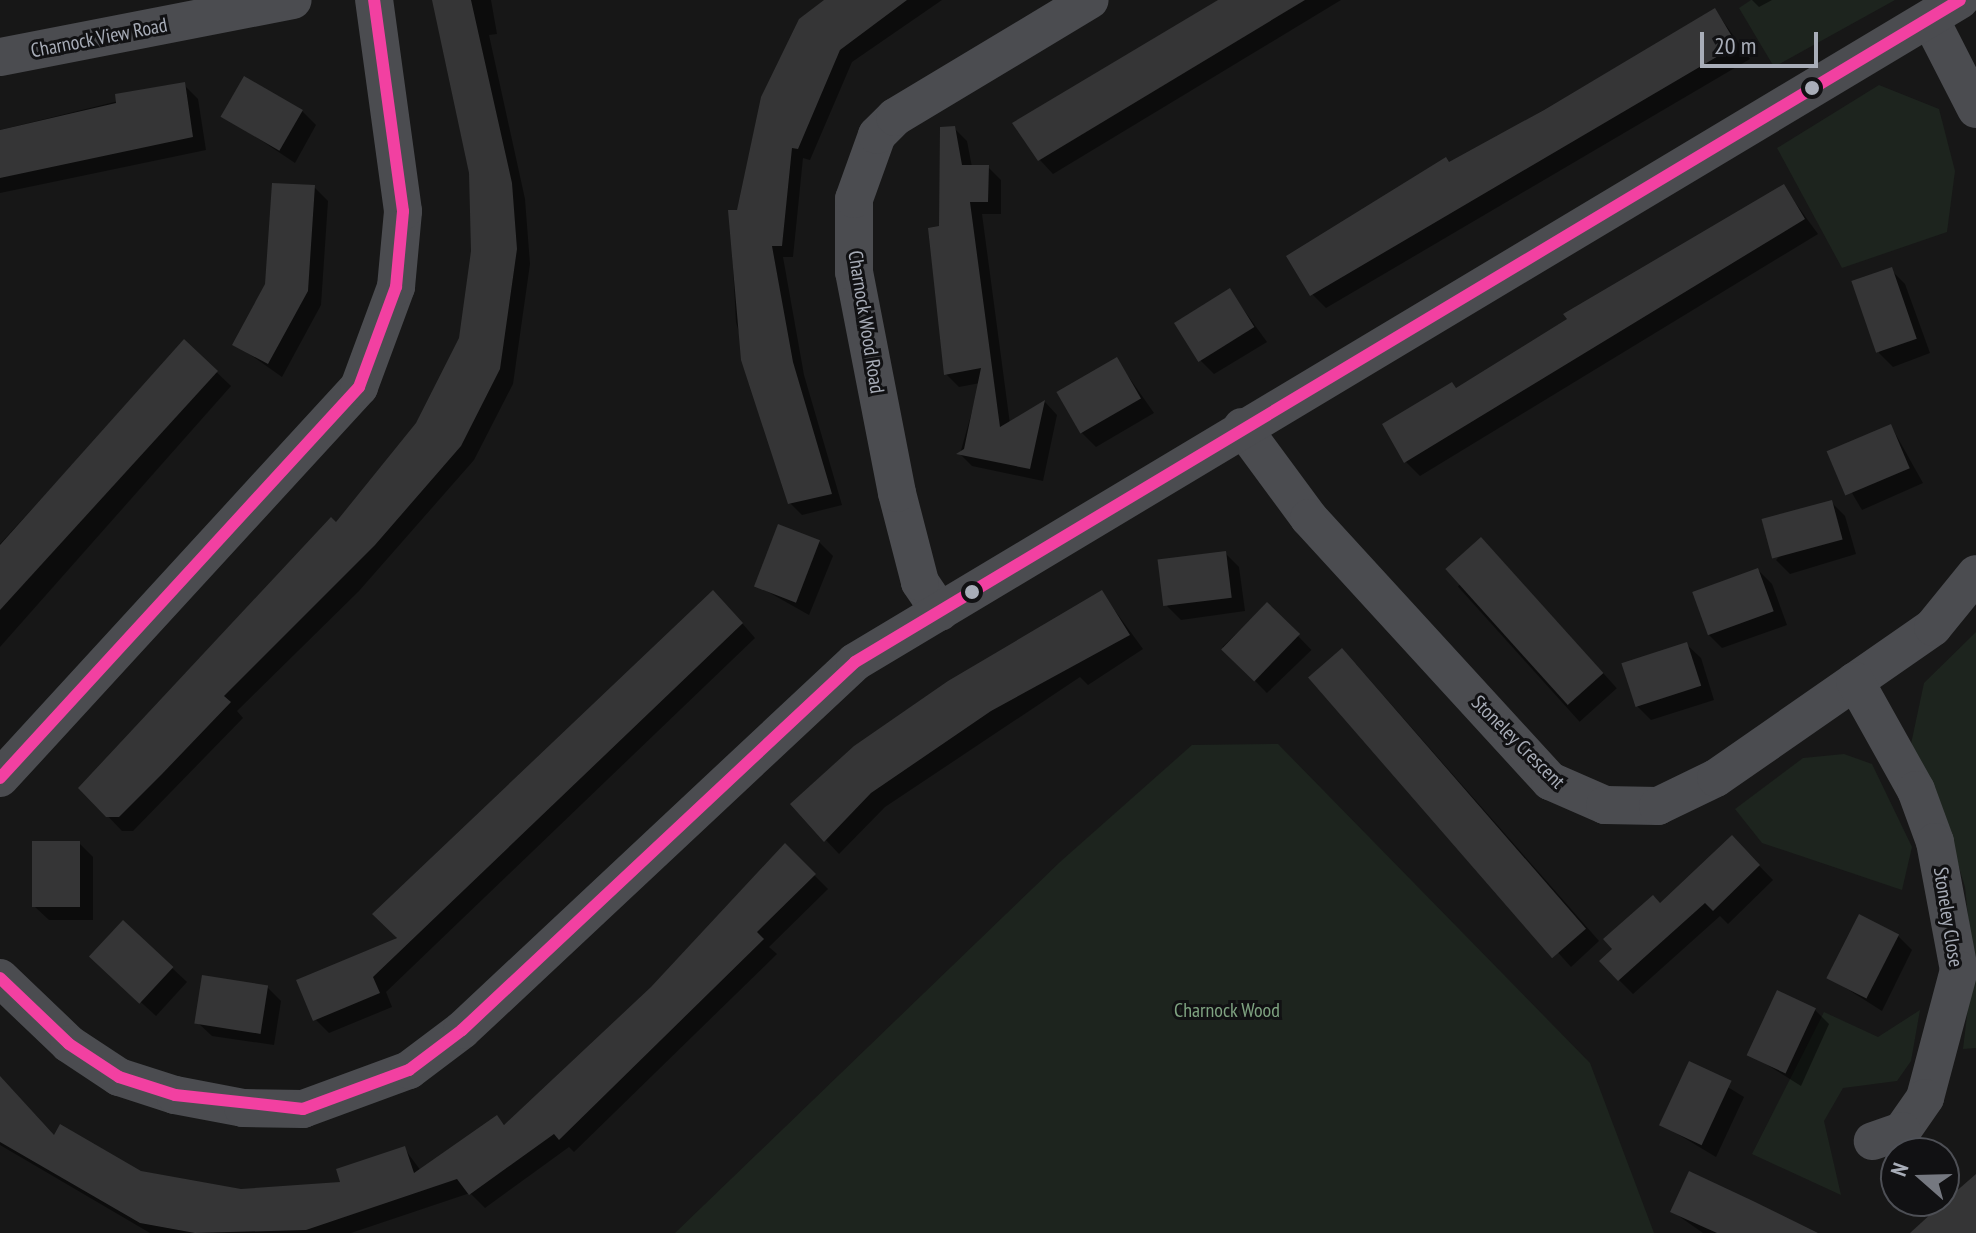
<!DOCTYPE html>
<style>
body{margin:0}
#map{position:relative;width:1976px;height:1233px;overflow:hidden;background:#171717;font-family:"PT Sans Narrow",sans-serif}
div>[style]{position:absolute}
.green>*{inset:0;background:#1d241e}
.shadow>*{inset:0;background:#0007;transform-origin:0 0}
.building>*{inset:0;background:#353536;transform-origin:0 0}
.street>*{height:38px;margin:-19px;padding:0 19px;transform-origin:19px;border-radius:19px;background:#4b4c50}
.bus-1>*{height:12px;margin:-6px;padding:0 6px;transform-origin:6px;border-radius:6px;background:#f240a1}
.dots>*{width:22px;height:22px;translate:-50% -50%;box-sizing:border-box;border:4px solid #111113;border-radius:50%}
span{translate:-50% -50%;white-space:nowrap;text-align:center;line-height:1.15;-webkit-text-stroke:6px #111113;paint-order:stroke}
.street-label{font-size:20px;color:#a8adb8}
.park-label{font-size:20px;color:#7fa381}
.north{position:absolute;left:1880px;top:1137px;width:80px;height:80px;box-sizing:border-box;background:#111113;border:2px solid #4d4f55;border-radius:50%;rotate:290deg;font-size:22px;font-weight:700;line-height:32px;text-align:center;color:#a8adb8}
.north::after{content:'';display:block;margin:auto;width:28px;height:36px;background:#757880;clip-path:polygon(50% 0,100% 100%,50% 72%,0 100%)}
.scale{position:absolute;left:1700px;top:32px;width:118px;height:36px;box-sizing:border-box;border:4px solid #a8adb8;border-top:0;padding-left:10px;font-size:24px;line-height:28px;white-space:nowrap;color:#a8adb8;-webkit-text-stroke:6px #111113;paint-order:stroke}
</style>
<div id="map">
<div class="green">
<div style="clip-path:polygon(1751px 0,1895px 0,1774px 67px,1739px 8px)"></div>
<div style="clip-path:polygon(1879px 85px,1939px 109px,1955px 171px,1947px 232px,1842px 268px,1777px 148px)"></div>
<div style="clip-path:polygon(1976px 632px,1976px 1048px,1963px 1049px,1973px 966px,1965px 887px,1935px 789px,1911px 744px,1924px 683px)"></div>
<div style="clip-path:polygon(1278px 744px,1590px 1063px,1654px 1233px,675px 1233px,1060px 862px,1192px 745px)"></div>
<div style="clip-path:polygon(1844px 754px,1872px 764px,1912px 847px,1902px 890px,1762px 843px,1735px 809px,1803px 758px)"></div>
<div style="clip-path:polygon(1920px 1010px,1911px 1061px,1897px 1081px,1843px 1088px,1824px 1121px,1841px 1195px,1752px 1154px,1824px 1012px,1878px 1037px)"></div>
</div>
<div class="shadow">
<div style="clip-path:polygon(437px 0,491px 0,497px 34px,489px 35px,525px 199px,530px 264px,513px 384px,474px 460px,359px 591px,237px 711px,243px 718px,133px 831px,122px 831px,81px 788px,336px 524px,418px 424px,461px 338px,473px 251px,471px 173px)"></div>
<div style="clip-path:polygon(829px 0,942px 0,852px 62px,810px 160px,803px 158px,793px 257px,783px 257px,804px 375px,842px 505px,802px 515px,790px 503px,773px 454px,736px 322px,730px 212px,739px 212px)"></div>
<div style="clip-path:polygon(1220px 0,1341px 0,1053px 174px,1039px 159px)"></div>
<div style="clip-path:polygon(1752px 0,1772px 0,1759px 7px)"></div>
<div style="clip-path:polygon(1715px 10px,1750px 59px,1326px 308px,1312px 294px,1451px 164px)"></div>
<div style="clip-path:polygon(184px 85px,198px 99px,206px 150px,0 193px,0 130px)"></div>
<div style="clip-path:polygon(302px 111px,316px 125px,295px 163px,225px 116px)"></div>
<div style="clip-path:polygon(954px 128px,967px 141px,972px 167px,988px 167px,1001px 180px,1001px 214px,982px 214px,1010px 424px,1045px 402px,1057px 415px,1043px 481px,972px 466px,960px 454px,980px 383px,959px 387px,946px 374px,941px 227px)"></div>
<div style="clip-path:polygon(1783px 186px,1818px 234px,1420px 476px,1406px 462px,1457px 390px)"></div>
<div style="clip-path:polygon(314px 187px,328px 201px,321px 305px,282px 377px,235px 344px)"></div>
<div style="clip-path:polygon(1891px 270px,1905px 284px,1930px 353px,1893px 367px,1879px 353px)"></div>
<div style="clip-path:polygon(1230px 291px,1267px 342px,1214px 374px,1200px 360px)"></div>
<div style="clip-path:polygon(185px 342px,231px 386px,0 647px,0 544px)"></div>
<div style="clip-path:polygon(1116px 359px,1154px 413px,1096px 447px,1082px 433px)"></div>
<div style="clip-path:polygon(1891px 426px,1923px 483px,1862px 510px,1829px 454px)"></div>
<div style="clip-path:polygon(1831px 502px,1845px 516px,1856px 554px,1790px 574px,1776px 560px)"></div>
<div style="clip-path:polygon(819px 542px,833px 556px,809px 615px,756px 585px)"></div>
<div style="clip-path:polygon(1225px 553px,1239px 567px,1245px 611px,1181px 620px,1167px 606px)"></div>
<div style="left:1495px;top:553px;width:182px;height:50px;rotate:48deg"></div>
<div style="clip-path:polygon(1758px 570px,1772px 584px,1787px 625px,1722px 648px,1708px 634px)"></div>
<div style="clip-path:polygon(1102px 593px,1143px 649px,1088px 685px,1080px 677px,885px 807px,839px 854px,792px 804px)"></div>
<div style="left:1267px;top:604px;width:64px;height:62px;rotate:46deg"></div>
<div style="clip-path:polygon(727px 606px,755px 638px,386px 992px,392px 1007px,329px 1033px,315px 1019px)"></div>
<div style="clip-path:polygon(1686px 644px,1701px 658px,1714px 700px,1651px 720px,1637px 706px)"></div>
<div style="clip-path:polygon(1355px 663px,1599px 941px,1571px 967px,1311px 678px)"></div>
<div style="clip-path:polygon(1732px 838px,1773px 880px,1728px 924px,1720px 916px,1633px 994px,1619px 980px,1615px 949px)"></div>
<div style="clip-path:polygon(79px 843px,93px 857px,93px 920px,49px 920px,34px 906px)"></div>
<div style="clip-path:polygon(785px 846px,828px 889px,769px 947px,777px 954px,574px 1152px,569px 1147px,485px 1208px,470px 1193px,351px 1233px,150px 1233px,0 1145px,0 1078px,55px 1137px,141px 1173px,241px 1191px,343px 1184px,404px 1148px,421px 1171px,496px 1117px,506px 1126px,652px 988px)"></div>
<div style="clip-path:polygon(123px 922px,187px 982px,156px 1016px,106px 970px)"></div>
<div style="clip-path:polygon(1898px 936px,1912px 950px,1882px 1011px,1830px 978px)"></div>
<div style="clip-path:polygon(267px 987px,281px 1001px,274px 1045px,212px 1036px,197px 1022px)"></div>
<div style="clip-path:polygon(1815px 1010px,1829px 1024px,1801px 1086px,1750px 1054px)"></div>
<div style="clip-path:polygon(1690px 1064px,1744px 1097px,1716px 1157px,1661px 1124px)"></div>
<div style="clip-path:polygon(1673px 1212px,1814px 1233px,1703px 1233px)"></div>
</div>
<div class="building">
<div style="clip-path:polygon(432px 0,471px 0,512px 183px,517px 249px,500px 369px,461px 446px,375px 545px,224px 696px,231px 702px,162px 774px,119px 817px,106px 817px,78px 788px,331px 517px,336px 522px,416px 423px,459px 338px,471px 251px,469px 173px)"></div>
<div style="clip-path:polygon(824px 0,907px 0,840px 50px,798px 149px,792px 148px,782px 246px,772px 246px,793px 362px,832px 494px,788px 504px,741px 360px,728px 210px,737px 210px,761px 97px,799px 19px)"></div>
<div style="clip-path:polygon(1218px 0,1305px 0,1038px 161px,1012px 123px)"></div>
<div style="clip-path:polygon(1715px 8px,1737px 45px,1310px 296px,1286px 256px,1446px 157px,1449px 162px,1544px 110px)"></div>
<div style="left:244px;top:76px;width:68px;height:47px;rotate:30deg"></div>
<div style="clip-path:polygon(185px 82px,193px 137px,0 178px,0 130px,116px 103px,115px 94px)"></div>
<div style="clip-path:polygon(955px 126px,962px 165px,989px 165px,988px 202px,970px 202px,1000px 427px,1045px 400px,1030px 469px,956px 454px,964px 449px,981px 368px,944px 375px,928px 228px,939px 226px,940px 127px)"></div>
<div style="clip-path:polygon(272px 183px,315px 185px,308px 291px,268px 364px,232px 345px,265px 284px)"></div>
<div style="clip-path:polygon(1784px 184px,1805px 219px,1404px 463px,1382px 424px,1452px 382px,1456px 388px,1567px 319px,1563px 314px)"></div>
<div style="left:1892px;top:267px;width:76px;height:43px;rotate:71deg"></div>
<div style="left:1230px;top:288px;width:46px;height:66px;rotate:58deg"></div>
<div style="clip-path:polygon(184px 339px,218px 371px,0 610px,0 545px)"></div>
<div style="left:1117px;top:357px;width:48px;height:70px;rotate:60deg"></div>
<div style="left:1891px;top:424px;width:48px;height:70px;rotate:67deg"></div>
<div style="left:1832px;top:500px;width:41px;height:73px;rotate:75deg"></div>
<div style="left:778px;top:524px;width:45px;height:67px;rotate:21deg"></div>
<div style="left:1481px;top:537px;width:183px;height:48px;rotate:48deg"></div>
<div style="left:1226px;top:551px;width:47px;height:69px;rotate:83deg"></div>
<div style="left:1758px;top:568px;width:46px;height:70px;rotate:70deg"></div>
<div style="clip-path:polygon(713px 590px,743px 623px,373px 977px,380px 993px,313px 1021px,296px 980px,397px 938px,372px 914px)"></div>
<div style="clip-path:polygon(1102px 590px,1130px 635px,991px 711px,871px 793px,824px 842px,790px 804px,854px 746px,948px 681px)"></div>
<div style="left:1267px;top:602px;width:46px;height:66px;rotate:44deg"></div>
<div style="left:1687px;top:642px;width:46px;height:69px;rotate:72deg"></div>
<div style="left:1342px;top:648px;width:372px;height:45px;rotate:49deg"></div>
<div style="clip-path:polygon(1732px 835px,1760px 865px,1713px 911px,1705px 903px,1618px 981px,1599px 961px,1612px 949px,1603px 939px,1653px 895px,1660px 903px)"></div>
<div style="left:80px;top:841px;width:66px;height:48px;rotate:90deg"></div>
<div style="clip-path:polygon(785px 843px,816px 874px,757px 932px,764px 939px,559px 1140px,554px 1134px,469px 1195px,457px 1179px,306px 1230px,195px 1233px,140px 1223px,0 1142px,0 1076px,54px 1135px,60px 1124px,141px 1171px,241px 1189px,340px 1182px,336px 1169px,405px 1146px,414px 1173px,497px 1115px,504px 1125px,651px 987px)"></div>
<div style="left:1859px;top:914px;width:45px;height:72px;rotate:27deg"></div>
<div style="left:123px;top:920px;width:69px;height:50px;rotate:43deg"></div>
<div style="left:202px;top:975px;width:67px;height:49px;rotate:9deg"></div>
<div style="left:1777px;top:990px;width:43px;height:72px;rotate:25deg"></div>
<div style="left:1689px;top:1061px;width:47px;height:71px;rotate:25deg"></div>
<div style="clip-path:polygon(1689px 1171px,1753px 1201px,1818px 1233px,1717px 1233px,1670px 1212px)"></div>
<div style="clip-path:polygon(1976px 1174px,1976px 1233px,1910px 1233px,1945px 1201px)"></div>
</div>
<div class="street">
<div style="left:1930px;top:19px;width:101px;rotate:62.9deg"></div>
<div style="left:0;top:57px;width:298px;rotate:-11deg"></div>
<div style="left:1242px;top:427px;width:113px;rotate:53.6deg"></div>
<div style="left:1309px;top:518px;width:357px;rotate:47.5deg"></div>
<div style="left:1550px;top:781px;width:60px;rotate:23.6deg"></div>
<div style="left:1605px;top:805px;width:53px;rotate:1.1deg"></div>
<div style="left:1658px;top:806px;width:64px;rotate:-25.8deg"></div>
<div style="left:1716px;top:778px;width:264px;rotate:-34.8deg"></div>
<div style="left:1933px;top:627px;width:68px;rotate:-50.9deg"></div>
<div style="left:940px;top:612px;width:36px;rotate:-124deg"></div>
<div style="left:920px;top:582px;width:92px;rotate:-104.5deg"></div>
<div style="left:897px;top:493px;width:225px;rotate:-101deg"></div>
<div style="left:854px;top:272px;width:73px;rotate:-90deg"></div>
<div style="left:854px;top:199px;width:68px;rotate:-70.2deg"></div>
<div style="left:877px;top:135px;width:25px;rotate:-45deg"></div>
<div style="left:895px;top:117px;width:227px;rotate:-31deg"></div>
<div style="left:1855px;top:681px;width:125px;rotate:60.8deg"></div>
<div style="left:1916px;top:790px;width:55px;rotate:69.9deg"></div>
<div style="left:1935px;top:842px;width:130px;rotate:79.4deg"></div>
<div style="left:1959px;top:970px;width:132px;rotate:104.9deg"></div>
<div style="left:1925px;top:1098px;width:40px;rotate:124.9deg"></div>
<div style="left:1902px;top:1131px;width:31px;rotate:161deg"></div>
<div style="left:0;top:778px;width:531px;rotate:-47.44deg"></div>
<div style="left:359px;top:387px;width:107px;rotate:-69.7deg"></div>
<div style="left:396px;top:287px;width:76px;rotate:-84.7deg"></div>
<div style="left:403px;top:211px;width:213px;rotate:-97.8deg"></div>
<div style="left:0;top:978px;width:95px;rotate:43.7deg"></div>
<div style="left:69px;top:1044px;width:60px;rotate:33.4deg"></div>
<div style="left:119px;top:1077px;width:59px;rotate:17.8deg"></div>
<div style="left:175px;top:1095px;width:69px;rotate:10.8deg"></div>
<div style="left:243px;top:1108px;width:60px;rotate:1deg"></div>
<div style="left:303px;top:1109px;width:113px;rotate:-20.2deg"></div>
<div style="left:409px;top:1070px;width:66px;rotate:-37deg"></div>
<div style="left:462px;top:1030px;width:538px;rotate:-43.12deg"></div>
<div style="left:855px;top:662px;width:1288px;rotate:-30.93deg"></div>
</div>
<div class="bus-1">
<div style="left:0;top:778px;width:531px;rotate:-47.44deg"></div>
<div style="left:359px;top:387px;width:107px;rotate:-69.7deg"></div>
<div style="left:396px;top:287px;width:76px;rotate:-84.7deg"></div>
<div style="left:403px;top:211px;width:213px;rotate:-97.8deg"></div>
<div style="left:0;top:978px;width:95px;rotate:43.7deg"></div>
<div style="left:69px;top:1044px;width:60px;rotate:33.4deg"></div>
<div style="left:119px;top:1077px;width:59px;rotate:17.8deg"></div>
<div style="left:175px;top:1095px;width:129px;rotate:6.2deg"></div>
<div style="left:303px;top:1109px;width:113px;rotate:-20.2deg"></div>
<div style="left:409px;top:1070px;width:66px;rotate:-37deg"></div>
<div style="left:462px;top:1030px;width:538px;rotate:-43.12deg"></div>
<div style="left:855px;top:662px;width:1288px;rotate:-30.93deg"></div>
</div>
<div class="dots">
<div style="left:1812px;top:88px;background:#a8adb8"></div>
<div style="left:972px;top:592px;background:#a8adb8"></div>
</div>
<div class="street-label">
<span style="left:99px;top:38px;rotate:-11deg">Charnock View Road</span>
<span style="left:866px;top:322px;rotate:81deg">Charnock Wood Road</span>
<span style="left:1518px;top:742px;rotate:45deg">Stoneley Crescent</span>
<span style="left:1948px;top:917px;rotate:81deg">Stoneley Close</span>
</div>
<div class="park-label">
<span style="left:1227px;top:1010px">Charnock Wood</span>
</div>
<div class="north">N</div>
<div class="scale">20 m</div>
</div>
